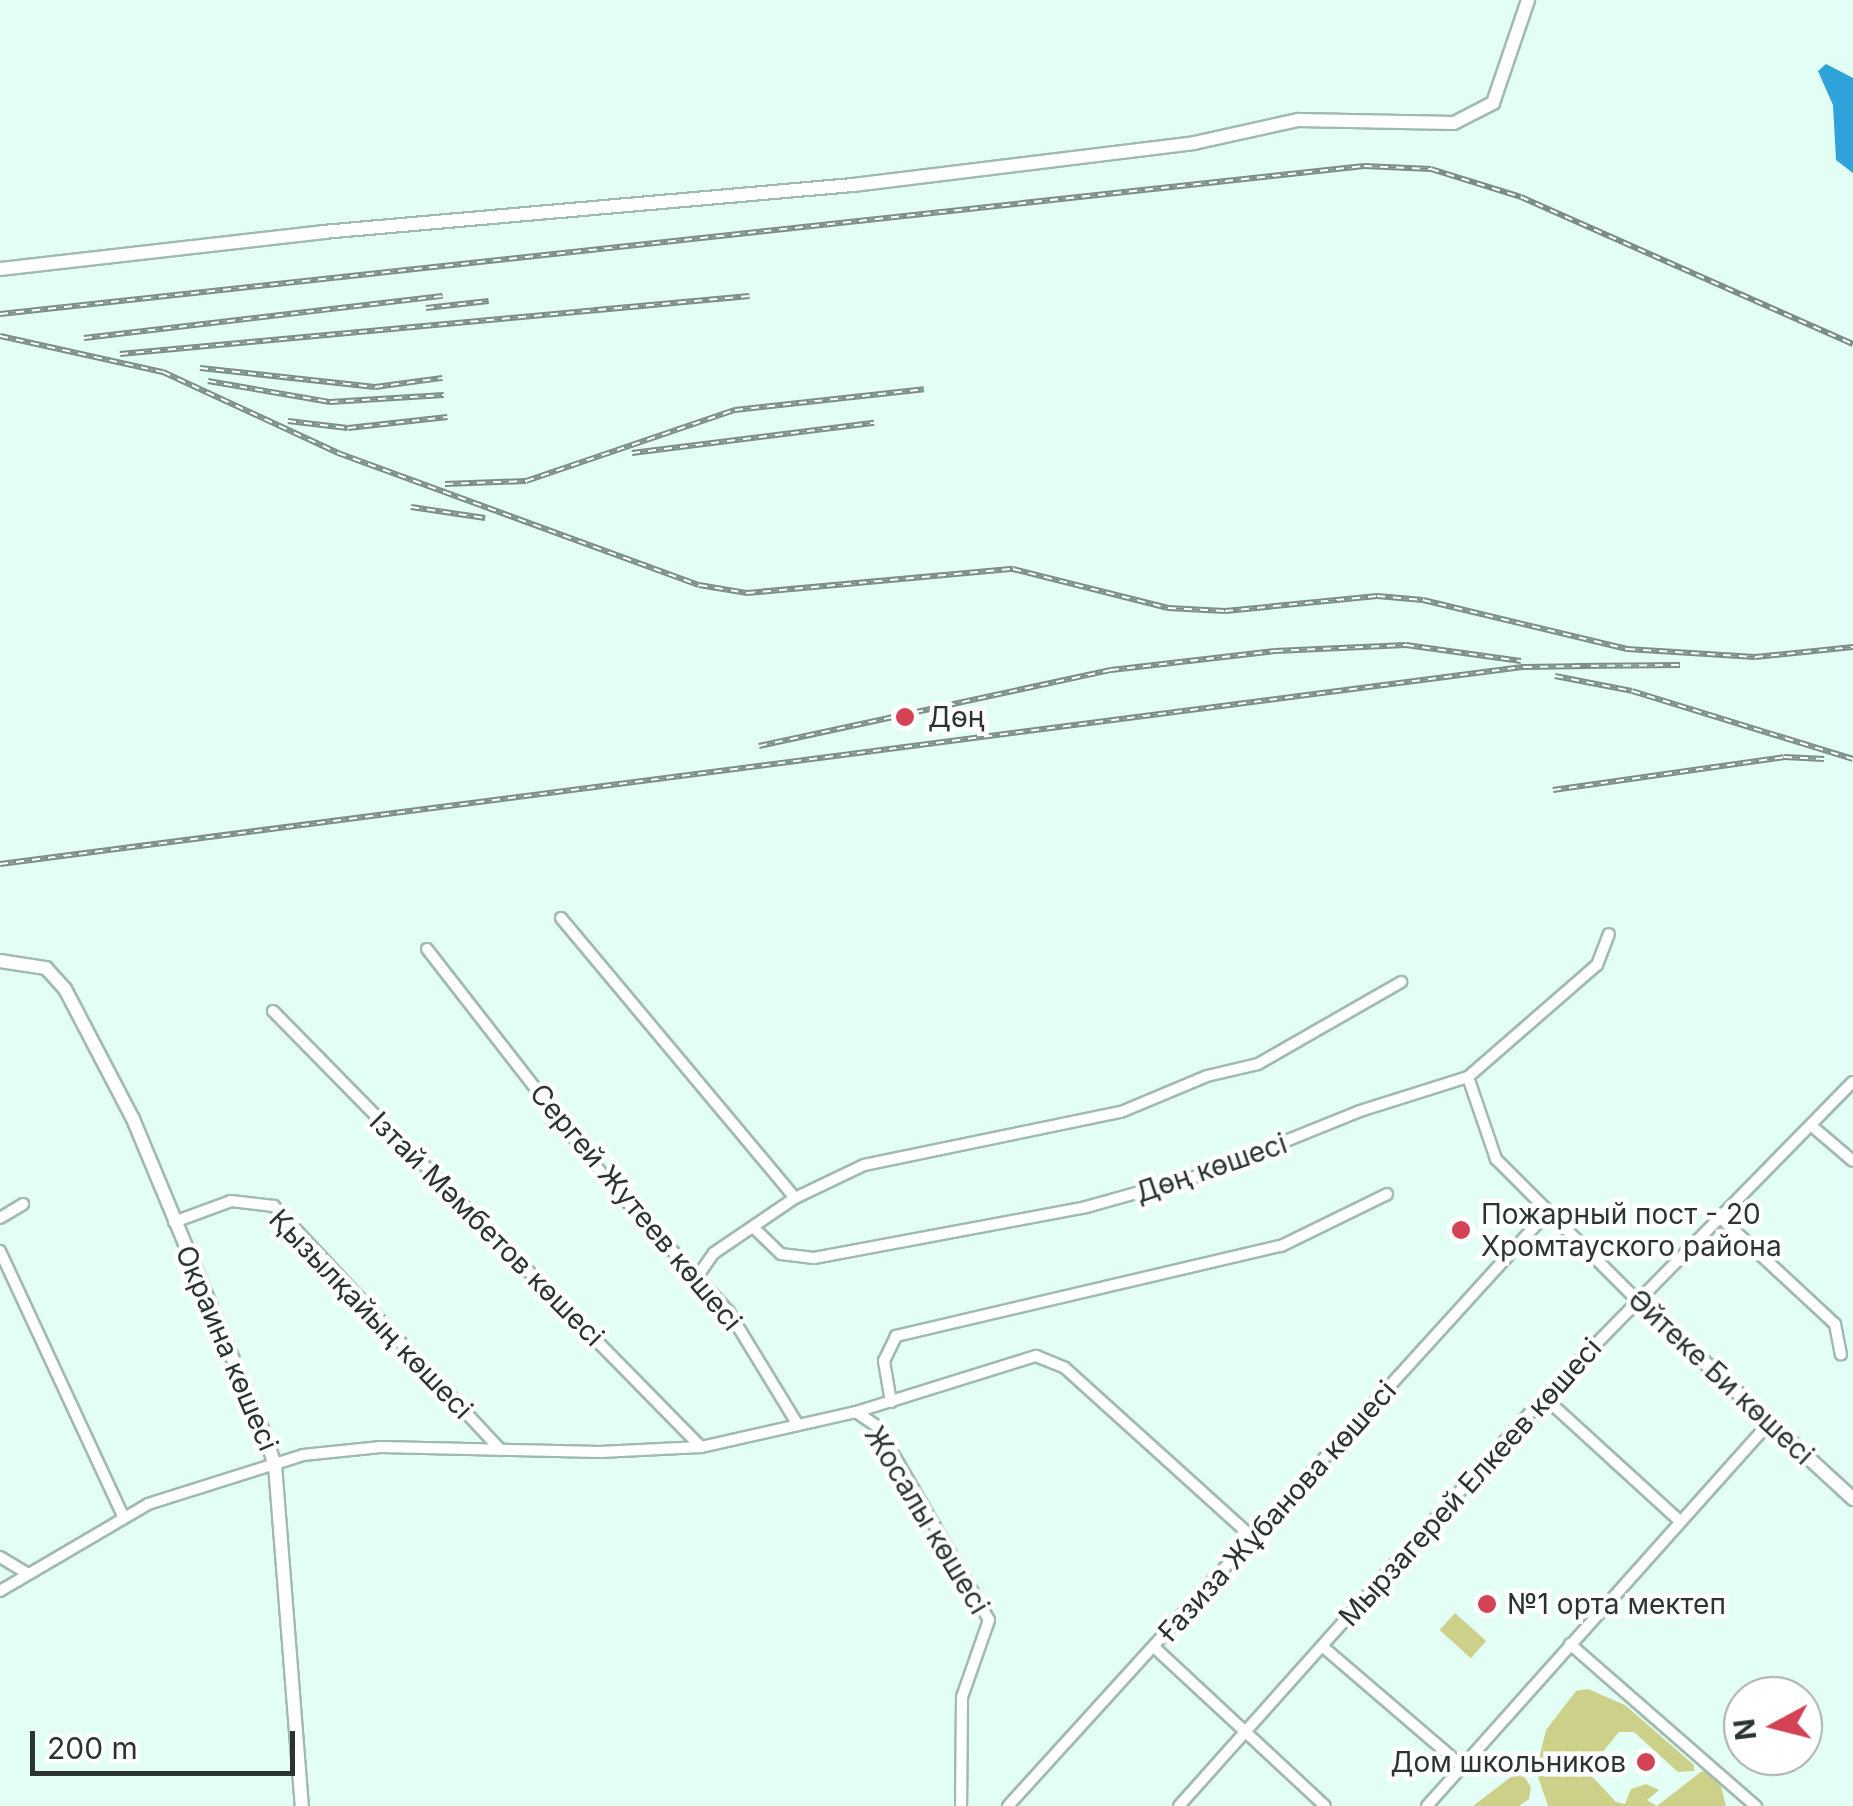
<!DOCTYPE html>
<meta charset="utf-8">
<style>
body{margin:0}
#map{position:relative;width:1853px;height:1806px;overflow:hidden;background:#e3fef4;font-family:Inter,sans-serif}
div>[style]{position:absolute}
.green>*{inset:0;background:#cdd088;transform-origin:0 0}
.water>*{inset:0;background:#2da3d9}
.roads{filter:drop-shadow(2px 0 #a1bab1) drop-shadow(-2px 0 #a1bab1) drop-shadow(0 2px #a1bab1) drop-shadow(0 -2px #a1bab1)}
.minor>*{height:10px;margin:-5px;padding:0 5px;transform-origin:5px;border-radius:5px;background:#fff}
.tertiary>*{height:12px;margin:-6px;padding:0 6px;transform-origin:6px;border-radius:6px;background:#fff}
.rail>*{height:6px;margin-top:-3px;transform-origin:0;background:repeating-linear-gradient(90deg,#fff 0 8px,#7b8d87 0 16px);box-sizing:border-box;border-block:2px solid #7b8d87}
.dots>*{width:28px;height:28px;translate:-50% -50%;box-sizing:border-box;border:5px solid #fff;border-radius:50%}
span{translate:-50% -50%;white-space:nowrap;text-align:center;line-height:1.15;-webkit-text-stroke:9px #fff;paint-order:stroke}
.poi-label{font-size:28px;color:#2a3431}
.left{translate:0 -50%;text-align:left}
.right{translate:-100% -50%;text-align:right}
.street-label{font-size:28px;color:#2a3431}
.north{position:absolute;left:1723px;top:1676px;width:100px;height:100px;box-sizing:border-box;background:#fff;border:2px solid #aaaead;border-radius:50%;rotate:263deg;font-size:28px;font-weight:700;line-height:40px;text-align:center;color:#2a3431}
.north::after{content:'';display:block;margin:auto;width:35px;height:45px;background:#d34255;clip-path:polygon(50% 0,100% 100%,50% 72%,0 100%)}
.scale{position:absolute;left:30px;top:1731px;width:265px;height:45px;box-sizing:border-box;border:5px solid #2a3431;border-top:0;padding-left:12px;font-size:30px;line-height:35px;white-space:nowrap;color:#2a3431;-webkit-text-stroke:8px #fff;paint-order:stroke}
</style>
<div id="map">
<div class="green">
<div style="left:1455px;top:1613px;width:42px;height:23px;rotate:42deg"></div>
<div style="clip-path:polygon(1588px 1689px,1625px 1705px,1694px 1765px,1694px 1771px,1678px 1772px,1634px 1732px,1619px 1732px,1587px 1771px,1616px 1802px,1625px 1804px,1631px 1789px,1646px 1784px,1659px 1790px,1647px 1800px,1657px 1806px,1702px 1771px,1719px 1779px,1726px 1806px,1548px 1806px,1536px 1771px,1546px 1730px,1576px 1691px)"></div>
<div style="clip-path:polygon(1520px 1770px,1531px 1787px,1529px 1799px,1519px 1806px,1473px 1806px)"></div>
</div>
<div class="water">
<div style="clip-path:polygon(1826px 64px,1853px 78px,1853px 173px,1836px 160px,1833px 105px,1818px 71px)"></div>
</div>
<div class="roads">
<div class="minor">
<div style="left:561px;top:918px;width:365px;rotate:50.1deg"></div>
<div style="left:427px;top:949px;width:291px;rotate:52.1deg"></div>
<div style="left:606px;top:1179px;width:181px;rotate:47.2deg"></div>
<div style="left:729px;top:1312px;width:132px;rotate:58.6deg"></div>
<div style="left:273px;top:1011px;width:611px;rotate:45.53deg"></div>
<div style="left:1468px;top:1077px;width:87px;rotate:71.1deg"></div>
<div style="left:1496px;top:1159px;width:202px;rotate:45deg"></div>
<div style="left:1813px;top:1127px;width:52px;rotate:40.4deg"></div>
<div style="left:0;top:1218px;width:27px;rotate:-31deg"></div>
<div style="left:1723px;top:1220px;width:153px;rotate:42.9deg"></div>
<div style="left:1835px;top:1324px;width:31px;rotate:79deg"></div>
<div style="left:174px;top:1222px;width:61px;rotate:-20.2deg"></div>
<div style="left:231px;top:1201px;width:43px;rotate:6.6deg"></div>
<div style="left:274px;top:1206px;width:333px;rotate:47.1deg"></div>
<div style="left:755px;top:1229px;width:36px;rotate:44deg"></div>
<div style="left:781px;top:1254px;width:33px;rotate:7deg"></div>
<div style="left:814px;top:1258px;width:277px;rotate:-10.6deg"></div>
<div style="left:1086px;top:1207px;width:123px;rotate:-15.6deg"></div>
<div style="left:1204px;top:1174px;width:168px;rotate:-22deg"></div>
<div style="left:1360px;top:1111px;width:113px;rotate:-17.5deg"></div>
<div style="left:1468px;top:1077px;width:171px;rotate:-41deg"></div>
<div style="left:1597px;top:965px;width:33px;rotate:-69deg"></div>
<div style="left:0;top:1251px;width:294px;rotate:65.1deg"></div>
<div style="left:697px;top:1277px;width:29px;rotate:-55deg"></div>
<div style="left:714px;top:1253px;width:98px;rotate:-34.2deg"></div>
<div style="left:795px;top:1198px;width:76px;rotate:-25.6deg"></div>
<div style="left:864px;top:1165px;width:262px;rotate:-11.7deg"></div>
<div style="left:1121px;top:1112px;width:93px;rotate:-22.7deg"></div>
<div style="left:1207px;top:1076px;width:52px;rotate:-13.2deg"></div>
<div style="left:1258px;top:1064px;width:165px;rotate:-29.8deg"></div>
<div style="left:1544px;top:1397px;width:184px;rotate:42.4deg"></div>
<div style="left:891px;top:1402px;width:42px;rotate:-99.7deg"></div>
<div style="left:884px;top:1361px;width:28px;rotate:-64deg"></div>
<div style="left:896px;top:1336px;width:395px;rotate:-13.2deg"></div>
<div style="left:1281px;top:1246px;width:118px;rotate:-26.1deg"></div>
<div style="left:856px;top:1412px;width:25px;rotate:34deg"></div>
<div style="left:877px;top:1426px;width:224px;rotate:60deg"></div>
<div style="left:989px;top:1620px;width:82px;rotate:109.3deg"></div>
<div style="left:962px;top:1697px;width:109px;rotate:90.5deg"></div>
<div style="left:0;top:1557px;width:33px;rotate:31deg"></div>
<div style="left:0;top:1591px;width:172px;rotate:-30.4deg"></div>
<div style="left:148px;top:1504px;width:163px;rotate:-17.5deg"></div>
<div style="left:303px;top:1455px;width:78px;rotate:-5.9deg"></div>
<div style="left:381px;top:1447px;width:219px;rotate:1.3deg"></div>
<div style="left:600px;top:1452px;width:101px;rotate:-2.8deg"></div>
<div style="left:701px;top:1447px;width:159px;rotate:-12.7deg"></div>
<div style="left:856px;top:1412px;width:189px;rotate:-17.3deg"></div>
<div style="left:1036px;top:1356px;width:31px;rotate:22deg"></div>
<div style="left:1065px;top:1368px;width:253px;rotate:42.1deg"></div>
<div style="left:1570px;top:1644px;width:247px;rotate:41.1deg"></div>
<div style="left:1322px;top:1646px;width:184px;rotate:40.6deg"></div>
<div style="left:1154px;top:1647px;width:233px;rotate:42.9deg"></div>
<div style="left:1008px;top:1806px;width:799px;rotate:-47.74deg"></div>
<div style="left:1179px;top:1806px;width:548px;rotate:-48.25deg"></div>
<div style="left:1544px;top:1397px;width:441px;rotate:-45.6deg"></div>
<div style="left:1427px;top:1806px;width:515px;rotate:-48.23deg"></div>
</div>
<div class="tertiary">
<div style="left:0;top:269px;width:325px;rotate:-6.5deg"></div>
<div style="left:323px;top:232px;width:532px;rotate:-5.07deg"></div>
<div style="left:853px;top:185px;width:344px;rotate:-7deg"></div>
<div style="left:1194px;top:143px;width:107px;rotate:-12.5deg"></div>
<div style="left:1298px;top:120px;width:156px;rotate:1.1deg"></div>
<div style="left:1454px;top:123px;width:44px;rotate:-27.1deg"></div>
<div style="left:1493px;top:103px;width:109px;rotate:-71.2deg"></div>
<div style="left:0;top:961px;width:47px;rotate:8.7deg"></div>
<div style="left:46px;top:968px;width:28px;rotate:48deg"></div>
<div style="left:65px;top:989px;width:147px;rotate:62.4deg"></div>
<div style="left:133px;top:1119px;width:349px;rotate:67.4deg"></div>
<div style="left:267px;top:1441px;width:25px;rotate:72deg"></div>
<div style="left:275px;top:1465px;width:342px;rotate:85.5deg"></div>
<div style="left:1639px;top:1302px;width:291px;rotate:42.6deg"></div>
</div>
</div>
<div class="rail">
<div style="left:426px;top:308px;width:63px;rotate:-6.3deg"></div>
<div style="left:0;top:314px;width:1372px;rotate:-6.19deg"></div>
<div style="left:1364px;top:166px;width:67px;rotate:2.6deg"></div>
<div style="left:1431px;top:169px;width:94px;rotate:17.3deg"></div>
<div style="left:1521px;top:197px;width:363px;rotate:23.9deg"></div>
<div style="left:0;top:336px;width:167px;rotate:12.5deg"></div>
<div style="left:163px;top:372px;width:193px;rotate:24.8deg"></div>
<div style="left:338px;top:453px;width:384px;rotate:20.1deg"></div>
<div style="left:699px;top:585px;width:49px;rotate:9.5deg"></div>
<div style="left:747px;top:593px;width:267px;rotate:-5.2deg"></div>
<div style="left:1013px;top:569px;width:160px;rotate:14.1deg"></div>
<div style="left:1168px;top:608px;width:57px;rotate:3deg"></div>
<div style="left:1225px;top:611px;width:153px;rotate:-5.6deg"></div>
<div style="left:1377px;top:596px;width:46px;rotate:5deg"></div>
<div style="left:1423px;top:600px;width:210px;rotate:13.5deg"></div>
<div style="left:1627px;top:649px;width:128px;rotate:3.6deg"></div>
<div style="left:1755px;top:657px;width:99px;rotate:-5.8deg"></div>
<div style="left:84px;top:338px;width:361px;rotate:-6.7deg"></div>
<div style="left:120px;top:354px;width:632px;rotate:-5.27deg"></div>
<div style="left:200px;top:368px;width:176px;rotate:6.2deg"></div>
<div style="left:375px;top:387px;width:68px;rotate:-7.7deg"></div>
<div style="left:208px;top:381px;width:124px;rotate:9.8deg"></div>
<div style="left:330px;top:402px;width:114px;rotate:-3.5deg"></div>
<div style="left:288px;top:421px;width:60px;rotate:6.7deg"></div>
<div style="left:348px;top:428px;width:100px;rotate:-6.3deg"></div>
<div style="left:632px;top:453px;width:244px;rotate:-7.1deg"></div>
<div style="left:445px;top:484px;width:81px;rotate:-2.1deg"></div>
<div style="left:526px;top:481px;width:221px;rotate:-18.8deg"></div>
<div style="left:735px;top:410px;width:190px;rotate:-6.3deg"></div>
<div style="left:411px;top:507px;width:75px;rotate:8.5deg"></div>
<div style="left:1575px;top:666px;width:105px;rotate:-0.5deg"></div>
<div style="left:1555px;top:676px;width:78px;rotate:11deg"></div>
<div style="left:1632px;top:691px;width:231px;rotate:17.1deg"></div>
<div style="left:759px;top:746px;width:360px;rotate:-12.2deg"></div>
<div style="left:1111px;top:670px;width:165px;rotate:-6.6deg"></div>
<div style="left:1275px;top:651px;width:131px;rotate:-2.6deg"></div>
<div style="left:1406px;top:645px;width:116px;rotate:7.9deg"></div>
<div style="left:1553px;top:790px;width:233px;rotate:-8.1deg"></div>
<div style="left:1784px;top:757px;width:40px;rotate:2.9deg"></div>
<div style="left:0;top:864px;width:1537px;rotate:-7.37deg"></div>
<div style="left:1524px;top:667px;width:63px;rotate:-0.9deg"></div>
</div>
<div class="dots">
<div style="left:905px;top:717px;background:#d34255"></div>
<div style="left:1461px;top:1230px;background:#d34255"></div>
<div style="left:1487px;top:1604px;background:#d34255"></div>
<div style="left:1646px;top:1762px;background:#d34255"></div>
</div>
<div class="poi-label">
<span class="left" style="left:928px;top:717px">Дөң</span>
<span class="left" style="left:1481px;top:1230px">Пожарный пост - 20<br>Хромтауского района</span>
<span class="left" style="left:1507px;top:1604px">№1 орта мектеп</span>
<span class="right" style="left:1626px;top:1762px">Дом школьников</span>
</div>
<div class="street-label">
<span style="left:1211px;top:1168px;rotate:-19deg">Дөң көшесі</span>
<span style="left:636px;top:1207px;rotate:50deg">Сергей Жутеев көшесі</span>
<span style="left:487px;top:1229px;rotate:45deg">Ізтай Мәмбетов көшесі</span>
<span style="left:371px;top:1314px;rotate:46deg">Қызылқайың көшесі</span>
<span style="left:227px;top:1348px;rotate:67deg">Окраина көшесі</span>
<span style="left:1721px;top:1377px;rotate:43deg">Әйтеке Би көшесі</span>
<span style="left:1470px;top:1482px;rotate:-48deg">Мырзагерей Елкеев көшесі</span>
<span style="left:1277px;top:1511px;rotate:-48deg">Ғазиза Жұбанова көшесі</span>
<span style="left:927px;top:1520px;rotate:59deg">Жосалы көшесі</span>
</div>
<div class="north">N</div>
<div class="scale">200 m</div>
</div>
